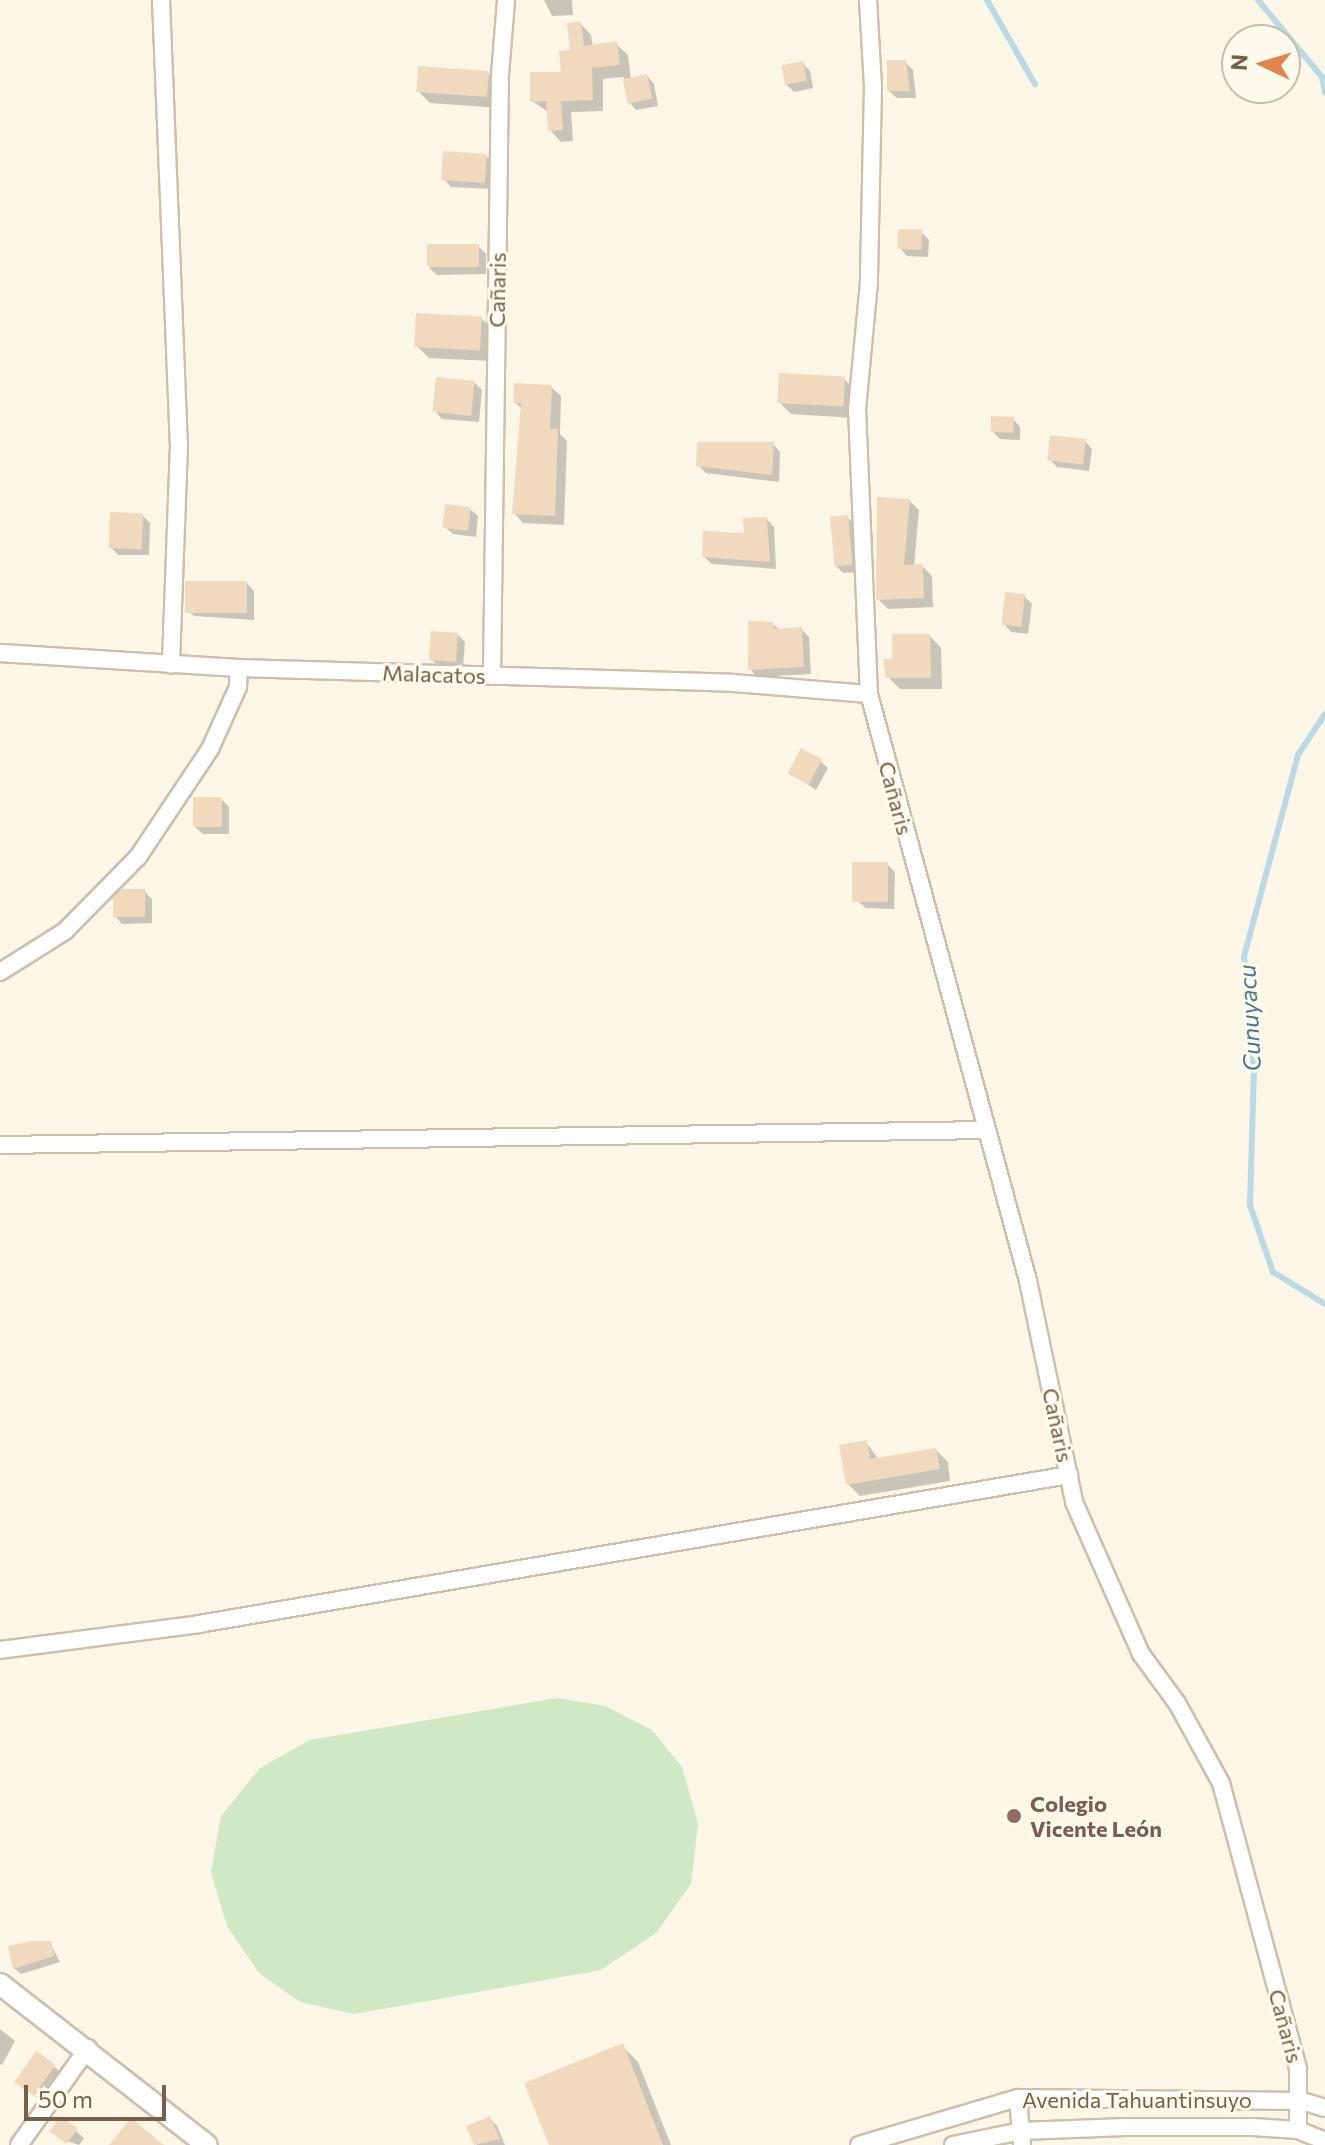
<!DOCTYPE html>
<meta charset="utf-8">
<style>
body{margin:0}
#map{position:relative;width:1325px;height:2145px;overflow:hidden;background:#fcf6e6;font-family:Commissioner,sans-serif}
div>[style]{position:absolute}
.green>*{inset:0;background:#cee9c4}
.shadow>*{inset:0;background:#0003}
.stream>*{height:6px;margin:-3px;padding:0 3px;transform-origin:3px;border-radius:3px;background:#bbd9e5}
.building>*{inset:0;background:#f1d9be;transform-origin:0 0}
.roads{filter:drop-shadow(2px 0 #cebfac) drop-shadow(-2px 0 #cebfac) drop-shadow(0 2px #cebfac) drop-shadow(0 -2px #cebfac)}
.minor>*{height:16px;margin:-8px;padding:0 8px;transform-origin:8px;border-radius:8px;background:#fff}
.tertiary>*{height:20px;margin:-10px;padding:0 10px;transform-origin:10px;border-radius:10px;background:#fff}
.dots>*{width:22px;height:22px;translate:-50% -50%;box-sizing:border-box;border:4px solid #fffaec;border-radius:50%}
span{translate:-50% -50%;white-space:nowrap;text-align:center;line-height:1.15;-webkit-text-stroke:6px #fffaec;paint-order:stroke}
.street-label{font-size:22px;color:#75604b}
.education-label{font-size:22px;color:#785e54;font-weight:700}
.left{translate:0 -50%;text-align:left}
.water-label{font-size:24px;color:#48798f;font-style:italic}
.north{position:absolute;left:1221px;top:24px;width:80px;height:80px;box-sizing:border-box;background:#fffaec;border:2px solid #c8bcac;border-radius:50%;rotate:274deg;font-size:22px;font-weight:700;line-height:32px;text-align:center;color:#75604b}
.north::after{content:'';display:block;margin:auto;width:28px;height:36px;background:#e3844e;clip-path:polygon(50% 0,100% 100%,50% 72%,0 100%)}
.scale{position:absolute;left:24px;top:2085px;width:142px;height:36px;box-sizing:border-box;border:4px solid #75604b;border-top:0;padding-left:10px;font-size:24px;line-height:28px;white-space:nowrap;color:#75604b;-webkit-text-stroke:6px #fffaec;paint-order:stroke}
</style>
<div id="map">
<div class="green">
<div style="clip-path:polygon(557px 1698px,605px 1706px,652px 1730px,682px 1767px,698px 1824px,691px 1884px,656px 1933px,601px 1970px,354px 2014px,300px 2002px,259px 1973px,227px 1926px,211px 1872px,221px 1816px,260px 1768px,310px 1740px)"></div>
</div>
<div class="shadow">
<div style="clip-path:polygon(544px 0,572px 0,573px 15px,552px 16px)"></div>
<div style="clip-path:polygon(580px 23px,591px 35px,593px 47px,616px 44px,628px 55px,631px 79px,647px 76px,654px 84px,658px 106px,636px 110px,629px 102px,624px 77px,603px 79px,603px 111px,571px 112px,573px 141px,561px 142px,550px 130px,548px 112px,532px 101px,563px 74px)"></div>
<div style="clip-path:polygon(905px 62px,913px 70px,916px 98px,897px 98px,889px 91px)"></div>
<div style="clip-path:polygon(803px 63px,810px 71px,813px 88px,794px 92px,786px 84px)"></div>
<div style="clip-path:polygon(488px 73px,500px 85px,500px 108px,430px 103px,418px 91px)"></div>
<div style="clip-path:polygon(486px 156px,494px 163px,492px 189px,451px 187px,444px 179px)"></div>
<div style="clip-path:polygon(921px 232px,929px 240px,928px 257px,907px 256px,900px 248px)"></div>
<div style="clip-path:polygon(478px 246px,486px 254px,486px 274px,437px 275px,429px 268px)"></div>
<div style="clip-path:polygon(481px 318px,493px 330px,491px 361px,429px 358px,417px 346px)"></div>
<div style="clip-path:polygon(844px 379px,856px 391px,854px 418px,791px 414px,779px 402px)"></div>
<div style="clip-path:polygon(474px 382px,482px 390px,479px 422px,442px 419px,435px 411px)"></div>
<div style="clip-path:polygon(551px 387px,561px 396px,560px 434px,567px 441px,564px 525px,523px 523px,514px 513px,522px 409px,515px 402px)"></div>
<div style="clip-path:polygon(1013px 419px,1020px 427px,1020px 440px,1000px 439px,992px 431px)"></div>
<div style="clip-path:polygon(1085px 441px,1092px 449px,1089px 471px,1057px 467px,1050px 460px)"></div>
<div style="clip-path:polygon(773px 444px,780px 452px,779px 482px,706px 473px,698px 465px)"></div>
<div style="clip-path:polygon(909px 500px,919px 510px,914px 566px,922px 566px,932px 576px,933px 607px,888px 609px,878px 599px)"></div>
<div style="clip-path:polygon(470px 509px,478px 516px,476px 537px,453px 534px,445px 527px)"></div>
<div style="clip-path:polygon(142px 515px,150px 523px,149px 555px,118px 555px,111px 547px)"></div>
<div style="clip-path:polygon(847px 517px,855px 525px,859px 572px,843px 573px,835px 565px)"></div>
<div style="clip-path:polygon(767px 519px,774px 527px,776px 569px,712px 564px,704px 557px)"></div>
<div style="clip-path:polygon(247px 583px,254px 591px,254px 620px,194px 616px,186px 609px)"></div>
<div style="clip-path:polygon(1024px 596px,1032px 604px,1028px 634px,1011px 632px,1004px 624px)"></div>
<div style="clip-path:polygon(773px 624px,780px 630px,801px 629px,809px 637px,811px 674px,757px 677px,750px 669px)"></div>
<div style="clip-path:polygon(458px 635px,465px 642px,463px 668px,439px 666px,431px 659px)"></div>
<div style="clip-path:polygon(930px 636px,941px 648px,942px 689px,900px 689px,888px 677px,894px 661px)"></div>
<div style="clip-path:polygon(820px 761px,828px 768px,816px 790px,790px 773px)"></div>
<div style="clip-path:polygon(221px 799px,229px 807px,229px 834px,203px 834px,195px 827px)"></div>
<div style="clip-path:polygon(854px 864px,887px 864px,895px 872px,894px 909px,866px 908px,858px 901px)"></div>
<div style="clip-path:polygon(144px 891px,152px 899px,152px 923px,122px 924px,115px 916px)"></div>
<div style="clip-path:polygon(866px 1442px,879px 1460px,936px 1450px,948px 1462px,950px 1481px,860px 1496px,848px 1484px)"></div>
<div style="clip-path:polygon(50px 1943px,60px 1962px,21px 1974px,14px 1968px)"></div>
<div style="clip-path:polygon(0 2029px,15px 2041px,2px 2065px,0 2064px)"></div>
<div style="clip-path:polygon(622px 2046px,638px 2062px,671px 2145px,551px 2145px)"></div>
<div style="clip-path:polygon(55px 2067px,62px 2074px,43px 2102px,17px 2082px)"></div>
<div style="clip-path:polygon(489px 2118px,497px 2126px,505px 2145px,477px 2145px,469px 2127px)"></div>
<div style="clip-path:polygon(62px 2119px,84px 2138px,79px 2145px,60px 2139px)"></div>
</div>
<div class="stream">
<div style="left:987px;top:0;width:97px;rotate:60.3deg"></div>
<div style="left:1258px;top:0;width:100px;rotate:50.3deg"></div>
<div style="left:1322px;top:77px;width:16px;rotate:79deg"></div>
<div style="left:1325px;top:714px;width:49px;rotate:123.4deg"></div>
<div style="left:1298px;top:755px;width:209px;rotate:105deg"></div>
<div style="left:1244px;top:957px;width:112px;rotate:84.9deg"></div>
<div style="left:1254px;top:1069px;width:136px;rotate:91.7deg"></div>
<div style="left:1250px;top:1205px;width:71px;rotate:71.1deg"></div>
<div style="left:1273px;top:1272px;width:61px;rotate:31.6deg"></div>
</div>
<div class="building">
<div style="clip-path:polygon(581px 21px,584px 46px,617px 41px,620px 65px,592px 68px,593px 100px,561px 101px,563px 130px,548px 131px,546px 101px,530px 102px,530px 72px,561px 72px,559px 51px,570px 50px,567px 23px)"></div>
<div style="clip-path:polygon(887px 60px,906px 60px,910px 91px,887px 91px)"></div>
<div style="left:803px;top:61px;width:20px;height:22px;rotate:79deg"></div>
<div style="left:418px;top:66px;width:71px;height:26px;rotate:4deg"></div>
<div style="left:647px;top:74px;width:25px;height:25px;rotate:78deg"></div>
<div style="left:443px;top:151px;width:44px;height:29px;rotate:4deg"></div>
<div style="left:898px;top:229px;width:24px;height:20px;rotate:2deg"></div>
<div style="left:479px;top:244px;width:23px;height:52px;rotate:90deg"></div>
<div style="left:416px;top:313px;width:66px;height:34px;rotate:3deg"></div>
<div style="left:779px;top:373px;width:66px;height:30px;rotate:3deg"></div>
<div style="left:436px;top:377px;width:39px;height:35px;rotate:6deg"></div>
<div style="clip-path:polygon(514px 383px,552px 385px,550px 429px,558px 429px,555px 516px,512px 514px,521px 403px,513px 403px)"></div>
<div style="left:991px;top:416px;width:23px;height:16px;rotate:2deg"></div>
<div style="left:1050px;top:435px;width:36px;height:26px;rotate:6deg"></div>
<div style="clip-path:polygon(697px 442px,774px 442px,772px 475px,696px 466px)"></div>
<div style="clip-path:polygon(877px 497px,910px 499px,904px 565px,923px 564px,924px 598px,876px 600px)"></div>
<div style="left:445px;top:504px;width:26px;height:24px;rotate:7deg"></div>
<div style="left:110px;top:512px;width:33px;height:36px;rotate:2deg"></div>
<div style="left:848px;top:515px;width:50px;height:18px;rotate:85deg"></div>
<div style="clip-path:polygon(767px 517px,770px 562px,702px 557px,703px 531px,744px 533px,743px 518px)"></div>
<div style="left:247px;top:581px;width:32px;height:62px;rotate:90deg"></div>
<div style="left:1005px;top:592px;width:20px;height:33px;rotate:6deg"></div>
<div style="clip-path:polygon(748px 621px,774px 622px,774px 629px,802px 627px,804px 667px,748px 670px)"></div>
<div style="left:431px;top:631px;width:27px;height:29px;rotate:4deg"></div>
<div style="clip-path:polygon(892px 634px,930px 634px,931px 678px,886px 678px,883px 659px,892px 659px)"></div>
<div style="left:801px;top:748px;width:24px;height:29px;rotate:28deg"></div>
<div style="left:193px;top:797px;width:29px;height:30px"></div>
<div style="left:852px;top:862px;width:36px;height:40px"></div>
<div style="clip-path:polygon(121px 889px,145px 889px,145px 917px,113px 917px,113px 898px)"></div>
<div style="clip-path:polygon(867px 1440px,870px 1459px,936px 1448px,940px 1469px,846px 1485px,839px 1445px)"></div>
<div style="clip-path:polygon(31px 1941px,51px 1941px,54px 1956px,13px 1969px,8px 1946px)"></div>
<div style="clip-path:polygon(623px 2043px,663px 2145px,549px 2145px,524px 2083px)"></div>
<div style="left:36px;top:2051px;width:24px;height:38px;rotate:35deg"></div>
<div style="left:61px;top:2116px;width:21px;height:19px;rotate:37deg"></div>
<div style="clip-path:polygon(490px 2116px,500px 2139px,474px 2145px,466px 2126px)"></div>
<div style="clip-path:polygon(131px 2118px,164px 2145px,109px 2145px)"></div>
</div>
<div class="roads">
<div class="minor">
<div style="left:161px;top:0;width:444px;rotate:87.7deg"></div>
<div style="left:179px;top:444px;width:221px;rotate:92.1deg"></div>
<div style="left:868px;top:0;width:86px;rotate:86.7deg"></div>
<div style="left:873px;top:86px;width:196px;rotate:91.2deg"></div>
<div style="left:869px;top:282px;width:128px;rotate:95.4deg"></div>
<div style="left:857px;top:409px;width:285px;rotate:87.6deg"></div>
<div style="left:869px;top:694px;width:608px;rotate:74.84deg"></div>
<div style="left:1028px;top:1281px;width:226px;rotate:78.2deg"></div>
<div style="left:1074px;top:1502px;width:166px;rotate:66.2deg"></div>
<div style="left:1141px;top:1654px;width:61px;rotate:53.7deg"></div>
<div style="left:1177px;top:1703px;width:91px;rotate:61.2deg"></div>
<div style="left:1221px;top:1783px;width:296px;rotate:74.9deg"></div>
<div style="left:1298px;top:2069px;width:61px;rotate:90deg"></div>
<div style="left:0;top:653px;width:239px;rotate:3.6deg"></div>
<div style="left:239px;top:668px;width:494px;rotate:1.7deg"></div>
<div style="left:733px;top:683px;width:136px;rotate:4.6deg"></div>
<div style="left:492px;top:676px;width:601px;rotate:-89.24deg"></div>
<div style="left:500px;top:75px;width:75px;rotate:-85.4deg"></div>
<div style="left:0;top:972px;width:77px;rotate:-32.2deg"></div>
<div style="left:65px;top:931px;width:104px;rotate:-45.4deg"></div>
<div style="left:138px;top:857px;width:130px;rotate:-56.3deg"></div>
<div style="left:210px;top:749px;width:68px;rotate:-65.7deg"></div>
<div style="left:238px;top:687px;width:19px;rotate:-87deg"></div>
<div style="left:0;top:1145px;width:987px;rotate:-0.87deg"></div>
<div style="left:0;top:1650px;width:201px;rotate:-7.4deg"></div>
<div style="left:199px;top:1624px;width:883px;rotate:-9.72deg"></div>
<div style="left:1018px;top:2098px;width:47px;rotate:85.1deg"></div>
<div style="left:19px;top:2145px;width:119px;rotate:-54.6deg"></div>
<div style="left:859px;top:2145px;width:166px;rotate:-16.5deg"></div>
<div style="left:1018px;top:2098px;width:284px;rotate:0.6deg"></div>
<div style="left:1302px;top:2101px;width:24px;rotate:17deg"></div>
<div style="left:953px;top:2145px;width:69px;rotate:-11.6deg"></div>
<div style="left:1021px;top:2131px;width:104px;rotate:-2.2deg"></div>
<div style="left:1125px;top:2127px;width:128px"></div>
<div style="left:1253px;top:2127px;width:45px;rotate:3.8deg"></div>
<div style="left:1298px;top:2130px;width:29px;rotate:22deg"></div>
</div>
<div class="tertiary">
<div style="left:0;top:1984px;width:262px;rotate:37.9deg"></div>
</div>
</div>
<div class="dots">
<div style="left:1014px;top:1816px;background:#8d6e63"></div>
</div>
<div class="street-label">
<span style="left:497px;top:290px;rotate:-89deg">Cañaris</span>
<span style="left:434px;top:674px;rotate:2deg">Malacatos</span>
<span style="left:896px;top:798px;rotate:75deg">Cañaris</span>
<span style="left:1058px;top:1425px;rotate:78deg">Cañaris</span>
<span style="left:1286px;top:2026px;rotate:75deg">Cañaris</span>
<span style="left:1137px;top:2100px">Avenida Tahuantinsuyo</span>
</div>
<div class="education-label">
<span class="left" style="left:1030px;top:1816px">Colegio<br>Vicente León</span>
</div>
<div class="water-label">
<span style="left:1249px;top:1018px;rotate:-93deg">Cunuyacu</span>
</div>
<div class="north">N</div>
<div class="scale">50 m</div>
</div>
